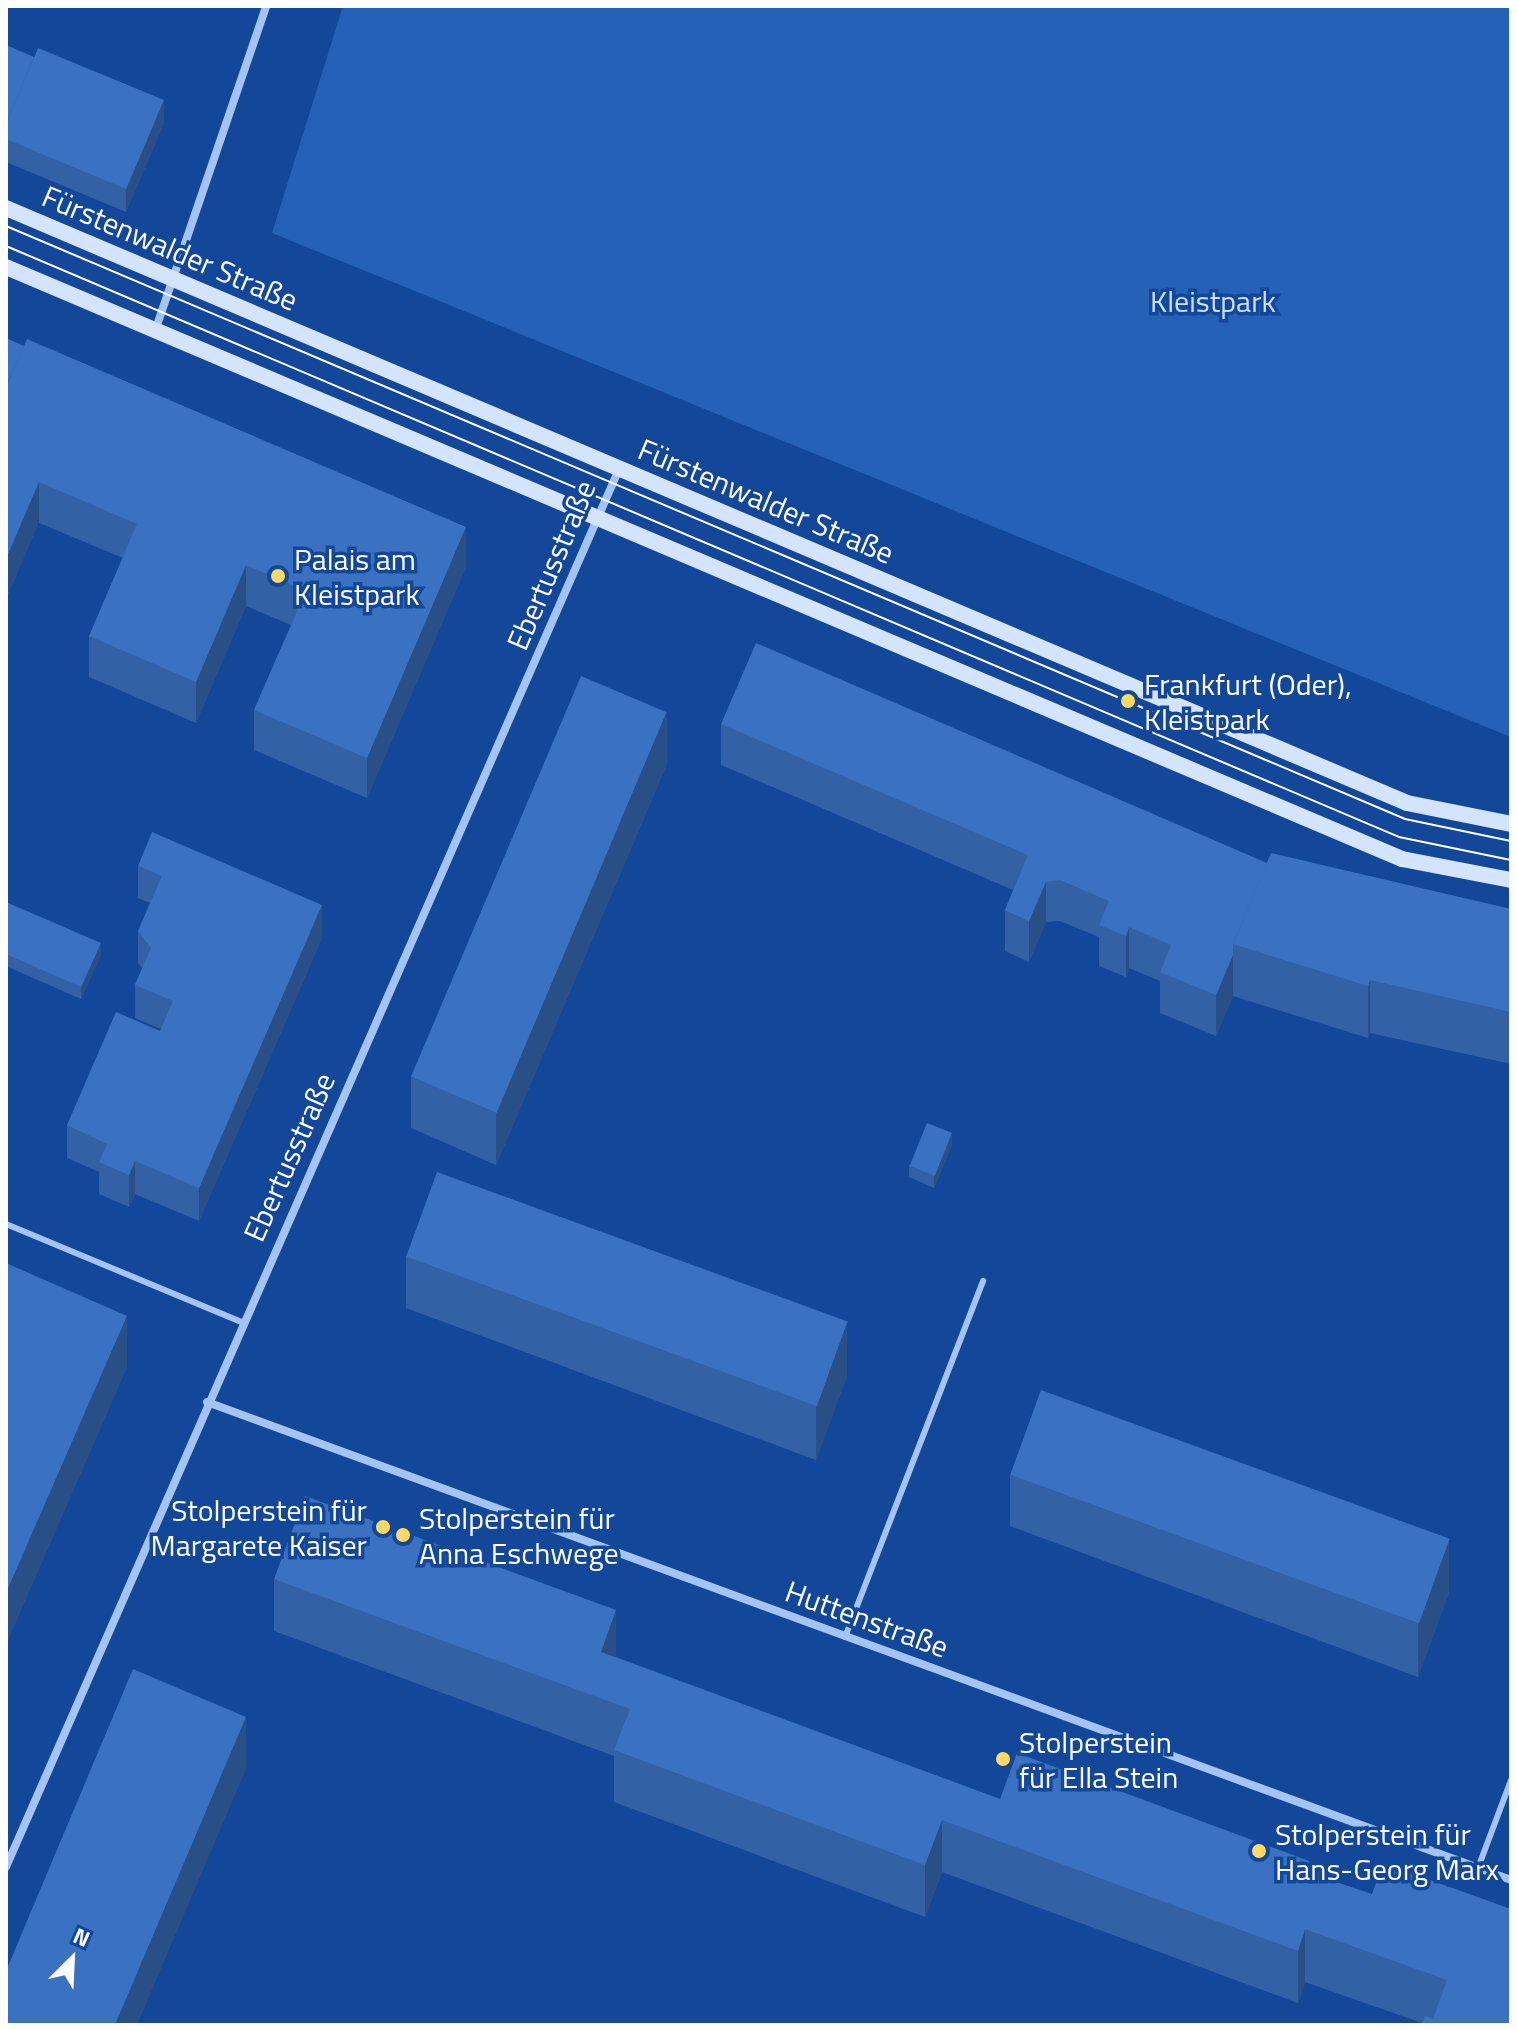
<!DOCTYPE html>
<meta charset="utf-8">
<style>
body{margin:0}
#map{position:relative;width:1517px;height:2031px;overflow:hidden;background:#124799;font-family:"Titillium Web",sans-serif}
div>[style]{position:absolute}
.green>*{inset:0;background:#2561b7}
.lane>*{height:6px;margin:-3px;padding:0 3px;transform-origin:3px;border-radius:3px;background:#a4c5f4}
.street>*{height:8px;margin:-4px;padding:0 4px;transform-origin:4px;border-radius:4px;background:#a4c5f4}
.secondary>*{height:16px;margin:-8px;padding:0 8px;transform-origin:8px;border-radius:8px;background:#d4e4fd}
.tram>*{height:2px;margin:-1px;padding:0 1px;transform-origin:1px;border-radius:1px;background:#fff}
.wall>*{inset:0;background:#3361a6}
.shaded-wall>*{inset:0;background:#294f87}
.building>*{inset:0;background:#3b71c1;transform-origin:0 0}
.dots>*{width:22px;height:22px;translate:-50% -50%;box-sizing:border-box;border:4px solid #124799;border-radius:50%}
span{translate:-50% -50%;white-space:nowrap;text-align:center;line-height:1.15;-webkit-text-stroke:7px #124799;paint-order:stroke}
.street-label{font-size:30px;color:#fff}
.park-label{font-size:30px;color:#cce0fd}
.poi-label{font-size:30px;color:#fff}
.left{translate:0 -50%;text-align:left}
.right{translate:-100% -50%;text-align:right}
.frame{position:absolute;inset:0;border:8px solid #fff;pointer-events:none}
.north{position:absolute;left:32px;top:1919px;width:80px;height:80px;-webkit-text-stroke:6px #124799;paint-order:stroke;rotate:24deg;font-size:22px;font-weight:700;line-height:32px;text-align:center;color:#fff}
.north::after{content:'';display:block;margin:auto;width:28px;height:36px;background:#fff;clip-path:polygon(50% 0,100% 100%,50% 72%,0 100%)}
</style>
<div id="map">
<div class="green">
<div style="clip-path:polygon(343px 6px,1511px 6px,1511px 737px,272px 233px)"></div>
</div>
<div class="lane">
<div style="left:6px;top:1224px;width:256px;rotate:22.6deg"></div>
<div style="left:845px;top:1637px;width:382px;rotate:-68.8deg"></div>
<div style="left:1478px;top:1868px;width:94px;rotate:-69.4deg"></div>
</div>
<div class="street">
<div style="left:155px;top:331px;width:343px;rotate:-71.1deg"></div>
<div style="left:207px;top:1402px;width:1389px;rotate:20.13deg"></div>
<div style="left:6px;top:1867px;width:1526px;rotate:-66.32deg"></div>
</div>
<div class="secondary">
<div style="left:6px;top:208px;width:1522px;rotate:23.01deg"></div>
<div style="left:1407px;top:803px;width:106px;rotate:11.4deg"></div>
<div style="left:6px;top:267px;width:1516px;rotate:22.98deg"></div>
<div style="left:1402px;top:859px;width:111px;rotate:10.9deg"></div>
</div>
<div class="tram">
<div style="left:6px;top:226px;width:1519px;rotate:22.97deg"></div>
<div style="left:1405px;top:819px;width:108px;rotate:11.7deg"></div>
<div style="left:6px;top:246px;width:1513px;rotate:22.99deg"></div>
<div style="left:1399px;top:837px;width:114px;rotate:11.6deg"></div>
</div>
<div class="wall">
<div style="clip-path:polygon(6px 45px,164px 123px,126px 212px,6px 162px)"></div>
<div style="clip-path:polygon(6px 338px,466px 567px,367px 798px,254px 750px,254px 710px,291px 625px,246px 606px,196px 723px,89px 677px,89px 636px,123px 558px,39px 523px)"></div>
<div style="clip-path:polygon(721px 724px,1267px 863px,1511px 909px,1511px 1064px,1370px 1033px,1368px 1038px,1233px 996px,1216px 1036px,1160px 1013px,1160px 981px,1129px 968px,1126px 977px,1099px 966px,1099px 937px,1060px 921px,1046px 922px,1029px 962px,1005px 951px,1005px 910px,1013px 890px,721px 765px)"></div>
<div style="clip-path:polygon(667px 764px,496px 1165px,411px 1128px,411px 1076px)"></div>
<div style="clip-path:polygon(138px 866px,322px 938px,199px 1221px,135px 1194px,129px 1207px,99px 1194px,99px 1172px,67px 1158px,67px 1125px,160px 1031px,161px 1029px,135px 1018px,135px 985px,142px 968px,138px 963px,138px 931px,150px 903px,138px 898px)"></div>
<div style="clip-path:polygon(6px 902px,101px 955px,81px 999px,6px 966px)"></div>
<div style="clip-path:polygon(952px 1145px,934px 1188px,909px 1177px,909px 1165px)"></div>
<div style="clip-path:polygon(406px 1256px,847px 1376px,816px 1460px,406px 1308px)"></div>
<div style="clip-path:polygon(1010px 1474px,1449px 1593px,1418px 1677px,1010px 1526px)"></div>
<div style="clip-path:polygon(274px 1579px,616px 1657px,1000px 1799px,1328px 1879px,1511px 2025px,1422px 2023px,1305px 1982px,1298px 2003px,942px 1872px,925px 1917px,614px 1802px,614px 1756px,274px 1631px)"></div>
</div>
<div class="shaded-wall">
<div style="clip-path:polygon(164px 100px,164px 123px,126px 212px,126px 189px)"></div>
<div style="clip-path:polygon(39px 482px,39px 523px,6px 600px,6px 559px)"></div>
<div style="clip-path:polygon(466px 527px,466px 567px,367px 798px,367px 758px)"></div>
<div style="clip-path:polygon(246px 565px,246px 606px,196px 723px,196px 682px)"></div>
<div style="clip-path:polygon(667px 712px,667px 764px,496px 1165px,496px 1113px)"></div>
<div style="clip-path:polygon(1046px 882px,1046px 922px,1029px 962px,1029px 921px)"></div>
<div style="clip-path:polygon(322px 905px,322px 938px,199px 1221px,199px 1188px)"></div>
<div style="clip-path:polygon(1129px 927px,1129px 968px,1126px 977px,1126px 936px)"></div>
<div style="clip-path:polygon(101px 943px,101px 955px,81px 999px,81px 987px)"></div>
<div style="clip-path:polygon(1233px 955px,1233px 996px,1216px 1036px,1216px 995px)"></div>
<div style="clip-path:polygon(1370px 980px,1370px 1033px,1368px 1038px,1368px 986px)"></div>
<div style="clip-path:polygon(952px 1133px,952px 1145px,934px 1188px,934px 1177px)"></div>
<div style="clip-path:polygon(135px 1161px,135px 1194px,129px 1207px,129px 1175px)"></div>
<div style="clip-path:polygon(127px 1316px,127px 1368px,6px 1645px,6px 1593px)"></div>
<div style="clip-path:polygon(847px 1324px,847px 1376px,816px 1460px,816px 1407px)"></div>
<div style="clip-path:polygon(1449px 1541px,1449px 1593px,1418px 1677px,1418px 1625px)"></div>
<div style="clip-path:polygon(616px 1610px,616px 1662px,601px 1652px)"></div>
<div style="clip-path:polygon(246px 1717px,246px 1769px,137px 2025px,115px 2025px)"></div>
<div style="clip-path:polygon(942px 1820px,942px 1872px,925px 1917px,925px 1865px)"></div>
<div style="clip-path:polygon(1305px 1929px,1305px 1982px,1298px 2003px,1298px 1951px)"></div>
</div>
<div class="building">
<div style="clip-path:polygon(6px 45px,34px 57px,6px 124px)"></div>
<div style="clip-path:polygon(38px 48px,164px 100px,126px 189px,6px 139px,6px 124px)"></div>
<div style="clip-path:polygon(6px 338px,24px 346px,6px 387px)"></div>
<div style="clip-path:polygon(27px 339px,466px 527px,367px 758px,254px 710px,306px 591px,246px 565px,196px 682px,89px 636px,137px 524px,39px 482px,6px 559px,6px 387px)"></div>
<div style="clip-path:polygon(756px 643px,1267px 863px,1233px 944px,1233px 955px,1216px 995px,1160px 972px,1171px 945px,1129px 927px,1126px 936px,1099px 925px,1109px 901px,1060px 880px,1046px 882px,1029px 921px,1005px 910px,1028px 855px,721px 724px)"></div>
<div style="left:581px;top:676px;width:93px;height:435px;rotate:23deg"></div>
<div style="clip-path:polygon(152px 832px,322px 905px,199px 1188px,135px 1161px,129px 1175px,99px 1162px,107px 1144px,67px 1125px,116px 1012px,160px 1031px,173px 1001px,135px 985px,151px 948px,138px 931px,162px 876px,138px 866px)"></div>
<div style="clip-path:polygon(1271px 853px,1511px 909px,1511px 1012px,1370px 980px,1368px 986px,1233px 944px)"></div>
<div style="clip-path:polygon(6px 902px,101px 943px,81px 987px,6px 954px)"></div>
<div style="left:927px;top:1123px;width:27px;height:46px;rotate:22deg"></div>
<div style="left:437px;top:1172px;width:437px;height:90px;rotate:20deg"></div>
<div style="clip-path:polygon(6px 1263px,127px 1316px,6px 1593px)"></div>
<div style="left:1041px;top:1390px;width:435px;height:90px;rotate:20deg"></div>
<div style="clip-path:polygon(305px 1496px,616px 1610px,601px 1652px,1000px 1799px,1017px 1753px,1328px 1868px,1324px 1878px,1372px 1894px,1383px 1863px,1511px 1909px,1511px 2025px,1422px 2025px,1425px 2016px,1433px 2019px,1447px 1980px,1305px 1929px,1298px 1951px,942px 1820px,925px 1865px,614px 1750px,630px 1709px,274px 1579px)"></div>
<div style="clip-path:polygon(133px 1669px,246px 1717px,115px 2025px,6px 2025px,6px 1971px)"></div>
</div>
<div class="dots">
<div style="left:278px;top:576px;background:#ffd966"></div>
<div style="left:1128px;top:701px;background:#ffd966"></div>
<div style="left:383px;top:1527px;background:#ffd966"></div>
<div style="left:403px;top:1535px;background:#ffd966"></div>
<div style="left:1003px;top:1759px;background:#ffd966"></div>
<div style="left:1259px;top:1851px;background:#ffd966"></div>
</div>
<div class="street-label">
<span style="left:170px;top:248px;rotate:23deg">Fürstenwalder Straße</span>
<span style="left:766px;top:501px;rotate:23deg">Fürstenwalder Straße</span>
<span style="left:551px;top:565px;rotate:-67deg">Ebertusstraße</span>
<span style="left:289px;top:1157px;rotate:-66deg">Ebertusstraße</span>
<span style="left:867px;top:1619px;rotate:20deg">Huttenstraße</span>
</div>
<div class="park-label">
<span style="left:1213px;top:301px">Kleistpark</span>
</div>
<div class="poi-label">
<span class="left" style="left:294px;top:576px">Palais am<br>Kleistpark</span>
<span class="left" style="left:1144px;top:701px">Frankfurt (Oder),<br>Kleistpark</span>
<span class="right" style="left:367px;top:1527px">Stolperstein für<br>Margarete Kaiser</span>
<span class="left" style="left:419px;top:1535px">Stolperstein für<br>Anna Eschwege</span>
<span class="left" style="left:1019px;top:1759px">Stolperstein<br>für Ella Stein</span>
<span class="left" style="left:1275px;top:1851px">Stolperstein für<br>Hans-Georg Marx</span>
</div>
<div class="frame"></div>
<div class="north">N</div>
</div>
